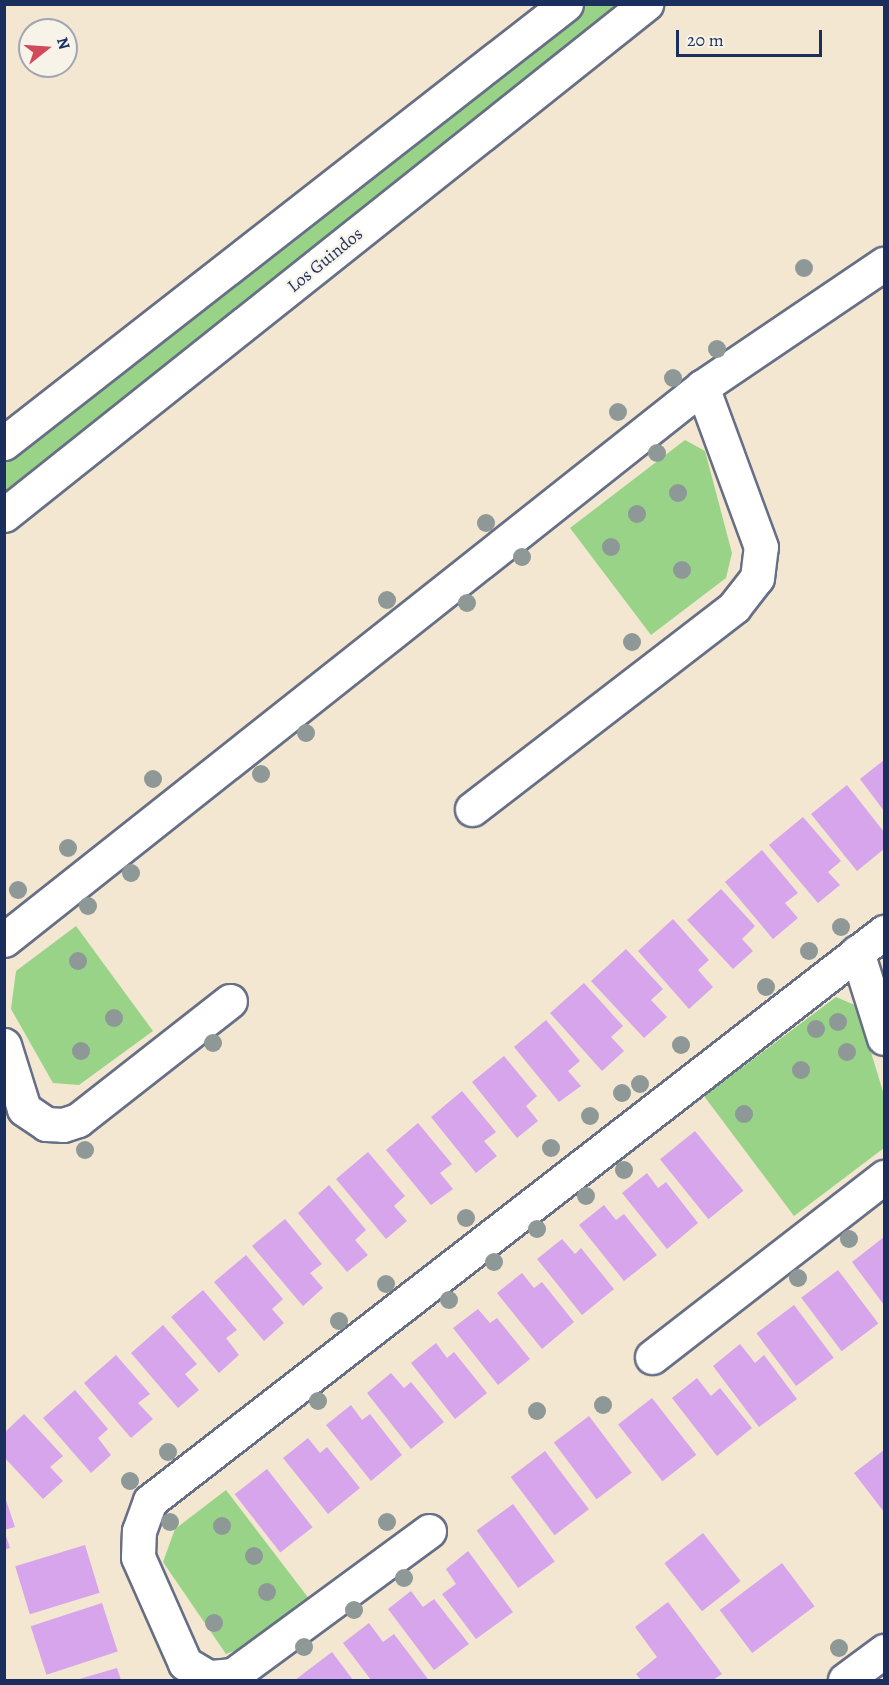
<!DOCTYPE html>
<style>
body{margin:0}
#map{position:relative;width:889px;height:1685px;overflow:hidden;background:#f3e7d1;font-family:Alegreya,serif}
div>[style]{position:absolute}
.green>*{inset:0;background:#98d387}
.building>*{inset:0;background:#d6a5eb;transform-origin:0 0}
.roads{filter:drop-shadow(2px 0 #676f86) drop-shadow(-2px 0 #676f86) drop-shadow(0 2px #676f86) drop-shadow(0 -2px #676f86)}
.minor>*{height:33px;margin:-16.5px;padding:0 16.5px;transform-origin:16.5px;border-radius:16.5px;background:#fff}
.trees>*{width:18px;height:18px;margin:-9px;border-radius:50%;background:#8d9897}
span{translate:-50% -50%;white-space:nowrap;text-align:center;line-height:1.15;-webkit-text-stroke:4.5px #f7f3e8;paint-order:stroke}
.street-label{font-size:18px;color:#1b2f5e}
.frame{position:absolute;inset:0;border:6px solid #1b2f5e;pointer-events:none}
.north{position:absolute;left:18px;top:18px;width:60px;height:60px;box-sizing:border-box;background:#f7f3e8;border:2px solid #9fa5b1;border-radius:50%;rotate:73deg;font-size:16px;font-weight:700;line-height:24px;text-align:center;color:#1b2f5e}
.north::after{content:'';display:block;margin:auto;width:21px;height:27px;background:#d1495b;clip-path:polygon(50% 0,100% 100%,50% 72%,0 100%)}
.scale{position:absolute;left:676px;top:30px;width:146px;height:27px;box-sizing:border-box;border:3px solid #1b2f5e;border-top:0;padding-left:8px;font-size:18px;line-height:21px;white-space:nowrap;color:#1b2f5e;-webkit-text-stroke:4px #f7f3e8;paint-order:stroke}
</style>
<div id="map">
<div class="green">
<div style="clip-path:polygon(582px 5px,636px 5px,5px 508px,4px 450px)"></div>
<div style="clip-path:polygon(685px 440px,705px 451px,732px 553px,726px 578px,651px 635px,570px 528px)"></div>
<div style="clip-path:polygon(76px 926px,153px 1031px,79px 1085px,53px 1083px,11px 1009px,16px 971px)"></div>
<div style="clip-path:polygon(836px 997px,857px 1006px,884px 1095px,884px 1148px,794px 1216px,704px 1096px)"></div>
<div style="clip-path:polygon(226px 1490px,310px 1600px,255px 1643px,226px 1654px,163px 1562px,175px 1529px)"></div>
</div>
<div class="building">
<div style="clip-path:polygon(884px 760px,884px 811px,860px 779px)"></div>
<div style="clip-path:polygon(847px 785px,884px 832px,884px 849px,857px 871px,811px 814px)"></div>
<div style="clip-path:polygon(803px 817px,841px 861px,828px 872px,840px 885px,818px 903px,769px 845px)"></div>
<div style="clip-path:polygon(762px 850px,798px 893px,785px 903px,798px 918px,773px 939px,725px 882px)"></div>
<div style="clip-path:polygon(721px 889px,755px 926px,742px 939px,753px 951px,733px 969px,687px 920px)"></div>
<div style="clip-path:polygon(673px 919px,709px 960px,698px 970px,713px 987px,689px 1009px,638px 951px)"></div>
<div style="clip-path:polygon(626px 949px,663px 989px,651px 1000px,667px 1017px,644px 1038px,591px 981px)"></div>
<div style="clip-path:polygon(584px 983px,623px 1026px,611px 1037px,624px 1051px,602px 1071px,550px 1013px)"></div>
<div style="clip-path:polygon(546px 1020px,580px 1061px,568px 1071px,581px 1086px,559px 1102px,514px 1047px)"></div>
<div style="clip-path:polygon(504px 1056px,537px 1096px,526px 1106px,538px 1121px,517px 1138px,472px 1082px)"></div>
<div style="clip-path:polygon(462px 1091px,496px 1132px,484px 1141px,497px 1156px,476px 1173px,431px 1117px)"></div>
<div style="clip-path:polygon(418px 1123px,452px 1164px,440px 1173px,453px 1189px,431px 1205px,386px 1150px)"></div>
<div style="left:695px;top:1131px;width:77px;height:45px;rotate:51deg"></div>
<div style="clip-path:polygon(368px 1152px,405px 1196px,394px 1206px,407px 1221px,386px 1239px,336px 1179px)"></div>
<div style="clip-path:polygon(647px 1173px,658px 1188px,666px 1182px,698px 1223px,667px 1249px,622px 1193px)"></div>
<div style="clip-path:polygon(329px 1185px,366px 1230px,355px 1240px,368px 1255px,347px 1272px,298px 1213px)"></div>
<div style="clip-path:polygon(604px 1205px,616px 1220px,624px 1214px,657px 1255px,624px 1281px,579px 1225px)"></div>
<div style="clip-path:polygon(285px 1219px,322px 1264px,310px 1273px,323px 1288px,303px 1306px,252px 1246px)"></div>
<div style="clip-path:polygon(884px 1237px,884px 1305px,852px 1262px)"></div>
<div style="clip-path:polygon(562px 1239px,575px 1254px,581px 1248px,614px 1289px,582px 1315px,537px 1259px)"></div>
<div style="clip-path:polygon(246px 1255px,283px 1299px,272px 1309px,284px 1323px,264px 1341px,214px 1282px)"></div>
<div style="left:838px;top:1270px;width:67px;height:46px;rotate:53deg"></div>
<div style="clip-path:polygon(522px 1273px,534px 1288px,542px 1282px,574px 1322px,542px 1349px,497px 1293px)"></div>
<div style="clip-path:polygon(203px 1290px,237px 1330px,226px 1338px,239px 1355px,219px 1373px,171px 1317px)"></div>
<div style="left:794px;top:1305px;width:66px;height:47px;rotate:53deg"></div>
<div style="clip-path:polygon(478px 1309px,490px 1323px,497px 1318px,530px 1359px,498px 1385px,453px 1328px)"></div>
<div style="clip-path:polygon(163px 1325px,197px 1364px,185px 1374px,199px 1390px,178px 1408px,131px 1353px)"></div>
<div style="clip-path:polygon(436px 1343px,447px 1358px,454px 1352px,487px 1393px,455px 1419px,411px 1363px)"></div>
<div style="clip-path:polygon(740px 1344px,755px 1363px,764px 1355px,797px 1399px,759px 1427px,713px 1366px)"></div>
<div style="clip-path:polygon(116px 1355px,150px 1394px,138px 1403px,153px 1419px,131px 1438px,84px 1383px)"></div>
<div style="clip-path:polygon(391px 1373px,404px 1388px,411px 1382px,444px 1422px,411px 1449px,367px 1393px)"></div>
<div style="clip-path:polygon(697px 1378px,711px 1396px,720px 1388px,752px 1428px,717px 1456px,672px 1398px)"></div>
<div style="clip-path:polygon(75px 1390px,108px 1429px,98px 1438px,111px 1455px,91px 1473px,43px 1418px)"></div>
<div style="left:652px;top:1398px;width:72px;height:43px;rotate:52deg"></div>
<div style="clip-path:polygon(351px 1405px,362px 1420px,370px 1414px,402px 1455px,371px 1481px,326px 1425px)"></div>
<div style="clip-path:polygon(24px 1414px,63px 1456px,50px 1467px,63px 1481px,43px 1499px,4px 1457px,4px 1433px)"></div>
<div style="left:589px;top:1416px;width:71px;height:44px;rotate:53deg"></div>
<div style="clip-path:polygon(308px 1438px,320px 1453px,327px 1447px,360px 1488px,328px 1514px,283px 1458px)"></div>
<div style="clip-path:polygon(884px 1450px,884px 1512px,854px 1473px)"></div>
<div style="left:545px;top:1451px;width:73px;height:43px;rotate:53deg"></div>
<div style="left:267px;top:1469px;width:74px;height:41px;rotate:52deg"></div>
<div style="clip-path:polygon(4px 1494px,15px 1527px,4px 1530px)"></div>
<div style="left:513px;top:1504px;width:71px;height:45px;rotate:54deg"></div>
<div style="clip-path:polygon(4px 1530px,10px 1548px,4px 1550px)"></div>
<div style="left:703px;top:1533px;width:61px;height:49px;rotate:52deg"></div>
<div style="left:85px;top:1545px;width:50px;height:73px;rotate:73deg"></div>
<div style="clip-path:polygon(468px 1551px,513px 1612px,476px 1639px,442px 1594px,456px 1584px,446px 1569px)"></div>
<div style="left:782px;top:1563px;width:54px;height:78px;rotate:53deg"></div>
<div style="clip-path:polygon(411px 1591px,423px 1607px,434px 1599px,469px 1644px,434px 1670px,388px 1609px)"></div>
<div style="clip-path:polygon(668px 1602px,722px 1674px,713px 1680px,641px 1680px,636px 1674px,657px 1657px,635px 1627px)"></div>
<div style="left:102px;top:1603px;width:51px;height:75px;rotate:72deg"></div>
<div style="clip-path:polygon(369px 1623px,383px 1642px,394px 1634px,428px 1679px,371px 1680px,343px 1643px)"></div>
<div style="clip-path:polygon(332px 1652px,353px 1680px,295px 1680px)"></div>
<div style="clip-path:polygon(117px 1668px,121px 1680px,76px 1680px)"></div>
</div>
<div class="roads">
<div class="minor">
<div style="left:4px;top:443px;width:713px;rotate:-37.99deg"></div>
<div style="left:4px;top:515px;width:821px;rotate:-38.52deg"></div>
<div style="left:472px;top:809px;width:331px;rotate:-37.6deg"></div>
<div style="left:734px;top:607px;width:37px;rotate:-52deg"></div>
<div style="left:757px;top:578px;width:31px;rotate:-83deg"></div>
<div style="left:761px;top:547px;width:171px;rotate:-110.2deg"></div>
<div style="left:4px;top:940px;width:891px;rotate:-38.39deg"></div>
<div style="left:702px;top:387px;width:220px;rotate:-34.1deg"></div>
<div style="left:857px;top:952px;width:90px;rotate:72.6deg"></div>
<div style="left:4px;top:1045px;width:67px;rotate:72.6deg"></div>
<div style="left:24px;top:1109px;width:27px;rotate:34deg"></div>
<div style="left:46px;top:1124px;width:17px;rotate:3deg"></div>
<div style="left:63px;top:1125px;width:16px;rotate:-18deg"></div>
<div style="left:78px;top:1120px;width:193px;rotate:-38.1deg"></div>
<div style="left:652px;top:1357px;width:294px;rotate:-37.8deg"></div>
<div style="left:429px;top:1531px;width:243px;rotate:143.7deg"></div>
<div style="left:233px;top:1675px;width:25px;rotate:175deg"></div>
<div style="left:208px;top:1677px;width:27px;rotate:-149deg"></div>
<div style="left:185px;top:1663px;width:116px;rotate:-113.9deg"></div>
<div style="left:138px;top:1557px;width:26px;rotate:-88deg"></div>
<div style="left:139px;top:1531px;width:32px;rotate:-70deg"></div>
<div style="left:150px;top:1501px;width:929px;rotate:-37.78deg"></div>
<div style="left:845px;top:1680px;width:49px;rotate:-36.6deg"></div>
</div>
</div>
<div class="trees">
<div style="left:804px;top:268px"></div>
<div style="left:717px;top:349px"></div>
<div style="left:673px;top:378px"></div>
<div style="left:618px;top:412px"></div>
<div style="left:657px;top:453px"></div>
<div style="left:678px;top:493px"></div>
<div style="left:637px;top:514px"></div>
<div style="left:486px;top:523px"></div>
<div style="left:611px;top:547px"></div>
<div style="left:522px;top:557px"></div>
<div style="left:682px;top:570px"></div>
<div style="left:387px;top:600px"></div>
<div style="left:467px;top:603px"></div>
<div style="left:632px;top:642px"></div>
<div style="left:306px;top:733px"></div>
<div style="left:261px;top:774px"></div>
<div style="left:153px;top:779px"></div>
<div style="left:68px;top:848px"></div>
<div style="left:131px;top:873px"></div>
<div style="left:18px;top:890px"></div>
<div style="left:88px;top:906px"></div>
<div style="left:841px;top:927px"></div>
<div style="left:809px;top:951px"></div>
<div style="left:78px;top:961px"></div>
<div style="left:766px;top:987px"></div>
<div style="left:114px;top:1018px"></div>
<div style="left:838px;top:1022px"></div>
<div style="left:816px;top:1029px"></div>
<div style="left:213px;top:1043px"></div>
<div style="left:681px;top:1045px"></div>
<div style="left:81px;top:1051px"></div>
<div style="left:847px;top:1052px"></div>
<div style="left:801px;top:1070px"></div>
<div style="left:640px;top:1084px"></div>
<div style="left:622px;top:1093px"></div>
<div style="left:744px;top:1114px"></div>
<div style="left:590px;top:1116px"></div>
<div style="left:551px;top:1148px"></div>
<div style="left:85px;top:1150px"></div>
<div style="left:624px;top:1170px"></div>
<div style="left:586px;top:1196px"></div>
<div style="left:466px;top:1218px"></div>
<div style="left:537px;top:1229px"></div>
<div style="left:849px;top:1239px"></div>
<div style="left:494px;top:1262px"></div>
<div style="left:798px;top:1278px"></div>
<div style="left:386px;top:1284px"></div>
<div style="left:449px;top:1300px"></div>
<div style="left:339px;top:1321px"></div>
<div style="left:318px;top:1401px"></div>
<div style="left:603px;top:1405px"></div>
<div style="left:537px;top:1411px"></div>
<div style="left:168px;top:1452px"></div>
<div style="left:130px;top:1481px"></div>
<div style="left:170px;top:1522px"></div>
<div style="left:387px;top:1522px"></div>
<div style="left:222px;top:1526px"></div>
<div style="left:254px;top:1556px"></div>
<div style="left:404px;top:1578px"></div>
<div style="left:267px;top:1592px"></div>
<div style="left:354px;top:1610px"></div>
<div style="left:214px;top:1623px"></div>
<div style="left:304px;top:1647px"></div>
<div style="left:839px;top:1648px"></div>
</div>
<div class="street-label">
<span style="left:325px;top:260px;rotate:-39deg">Los Guindos</span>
</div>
<div class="frame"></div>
<div class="north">N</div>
<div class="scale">20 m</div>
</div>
